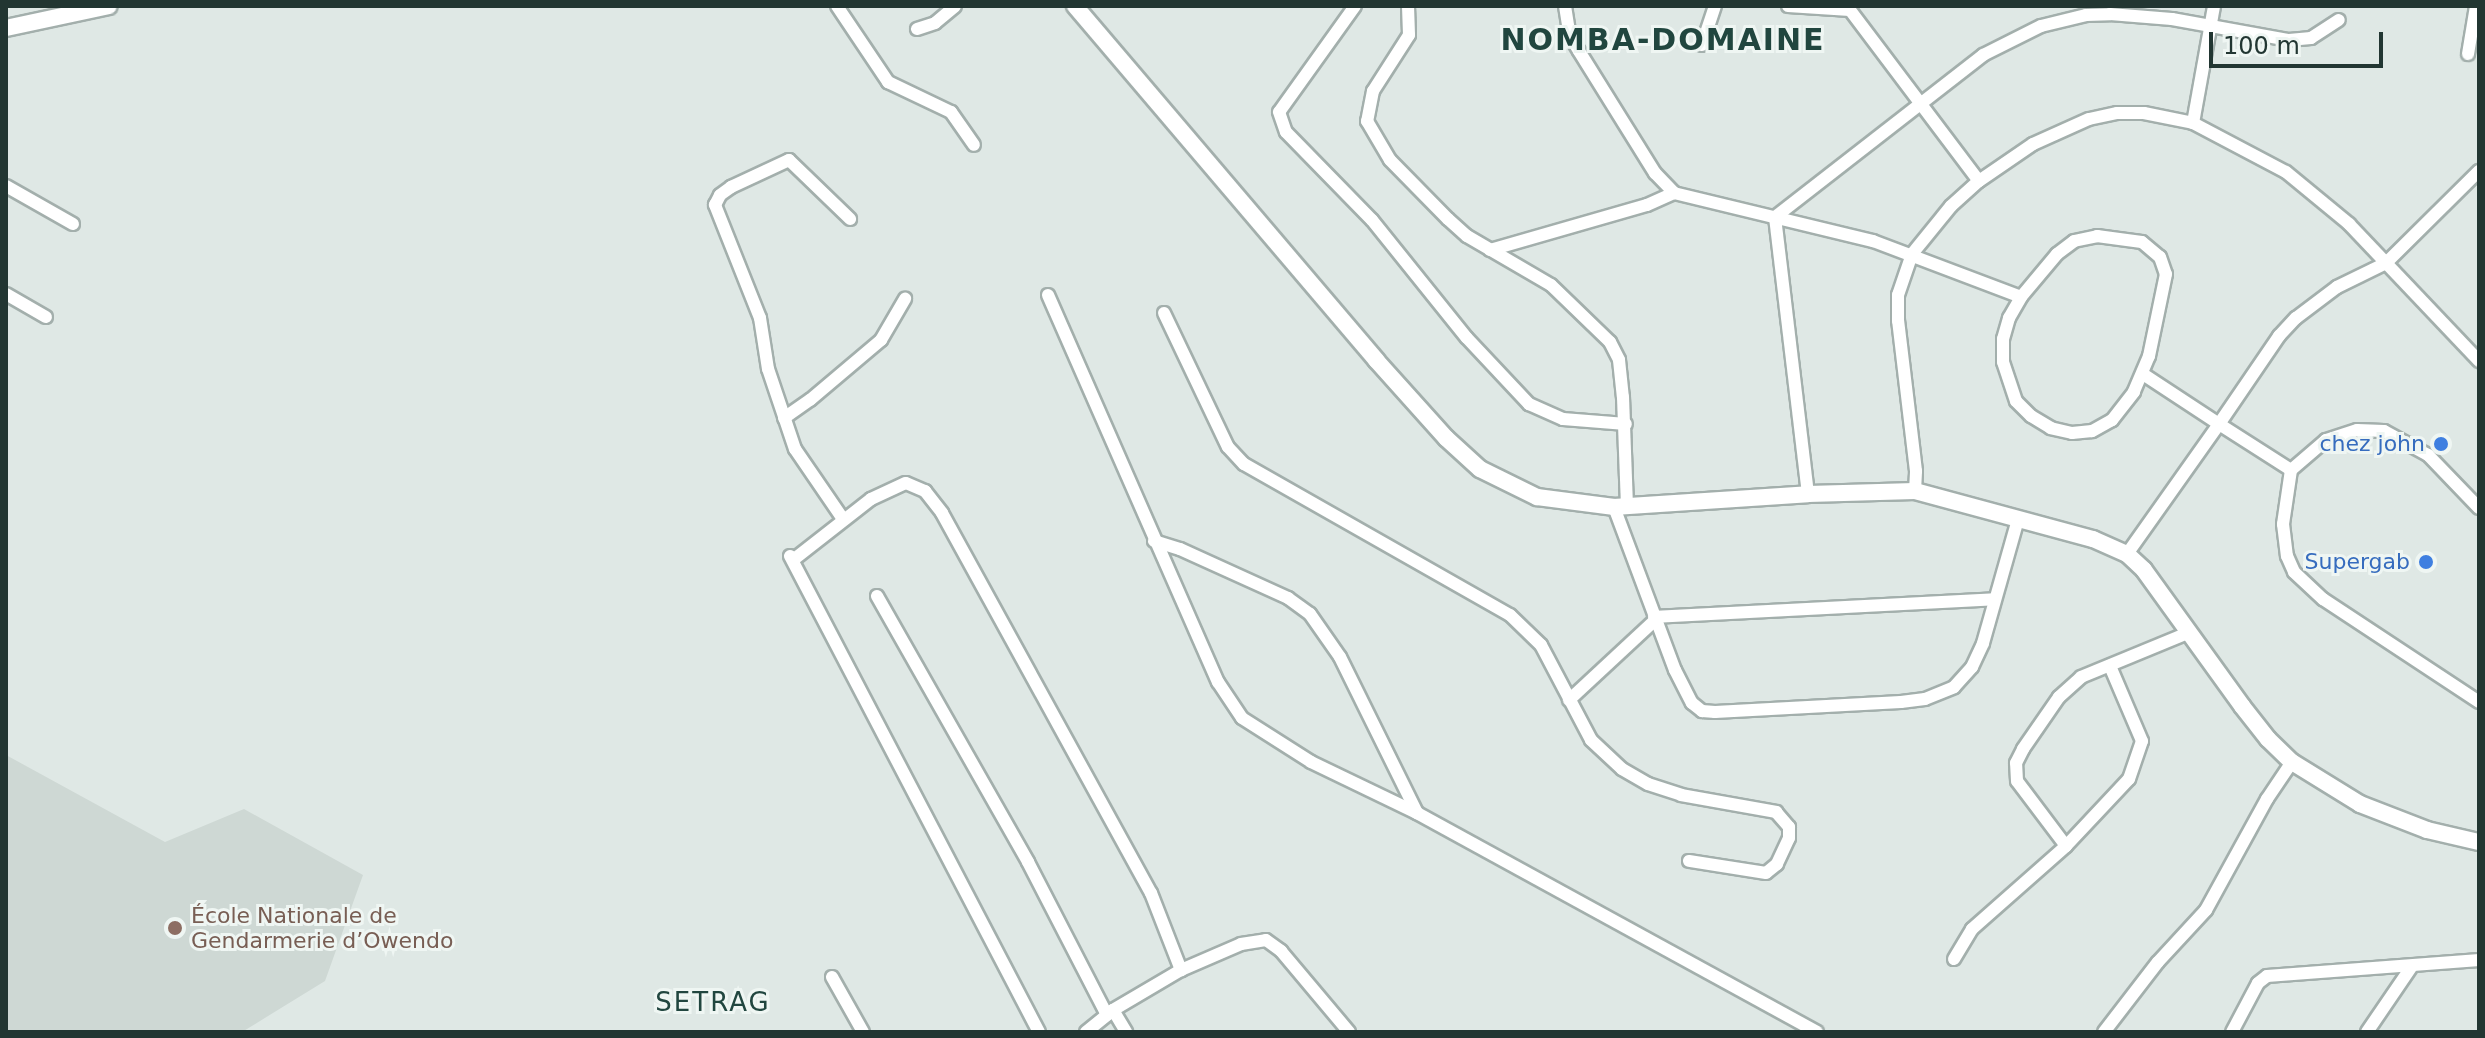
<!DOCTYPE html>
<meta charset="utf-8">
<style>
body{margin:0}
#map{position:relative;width:2485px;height:1038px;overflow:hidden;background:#dfe8e5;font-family:"DejaVu Sans",sans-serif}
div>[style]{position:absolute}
.built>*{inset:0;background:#ced8d4}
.roads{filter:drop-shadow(2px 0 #a3afac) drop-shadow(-2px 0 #a3afac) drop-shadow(0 2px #a3afac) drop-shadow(0 -2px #a3afac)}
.minor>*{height:12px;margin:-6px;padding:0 6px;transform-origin:6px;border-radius:6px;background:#fff}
.tertiary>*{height:16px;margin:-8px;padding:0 8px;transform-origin:8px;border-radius:8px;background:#fff}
.dots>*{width:22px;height:22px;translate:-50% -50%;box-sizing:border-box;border:4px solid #eff6f3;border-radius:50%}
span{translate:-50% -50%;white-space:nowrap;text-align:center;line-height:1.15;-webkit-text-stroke:6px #eff6f3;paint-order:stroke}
.shop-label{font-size:22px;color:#366cbe}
.right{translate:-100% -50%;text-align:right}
.education-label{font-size:22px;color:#785e54}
.left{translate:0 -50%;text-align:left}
.quarter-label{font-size:26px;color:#21463f;letter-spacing:2px}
.district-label{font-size:30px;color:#21463f;font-weight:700;letter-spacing:2px}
.frame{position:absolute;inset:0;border:8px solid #223632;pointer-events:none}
.scale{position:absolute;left:2209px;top:32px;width:174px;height:36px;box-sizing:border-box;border:4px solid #223632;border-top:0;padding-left:10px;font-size:24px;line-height:28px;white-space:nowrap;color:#223632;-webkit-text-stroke:6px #eff6f3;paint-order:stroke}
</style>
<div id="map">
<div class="built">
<div style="clip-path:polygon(6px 755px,165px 842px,244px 809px,363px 875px,325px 981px,242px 1032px,6px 1032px)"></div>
</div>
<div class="roads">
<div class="minor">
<div style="left:837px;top:6px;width:92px;rotate:56.1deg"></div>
<div style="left:888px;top:82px;width:70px;rotate:25.5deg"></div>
<div style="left:951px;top:112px;width:40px;rotate:55.1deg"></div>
<div style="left:1355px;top:6px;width:130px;rotate:125.6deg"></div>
<div style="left:1279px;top:112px;width:21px;rotate:71deg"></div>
<div style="left:1286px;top:132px;width:123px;rotate:45.7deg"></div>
<div style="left:1372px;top:220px;width:151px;rotate:51.2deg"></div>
<div style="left:1467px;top:338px;width:91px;rotate:46.8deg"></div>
<div style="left:1529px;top:404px;width:37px;rotate:24deg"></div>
<div style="left:1563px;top:419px;width:63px;rotate:4.5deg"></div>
<div style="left:1408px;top:6px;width:29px;rotate:88deg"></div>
<div style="left:1409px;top:35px;width:67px;rotate:122.7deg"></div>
<div style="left:1373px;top:91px;width:31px;rotate:101deg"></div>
<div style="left:1367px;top:121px;width:45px;rotate:59.5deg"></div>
<div style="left:1390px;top:160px;width:83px;rotate:45.5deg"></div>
<div style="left:1448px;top:219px;width:25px;rotate:42deg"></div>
<div style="left:1467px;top:236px;width:97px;rotate:30.3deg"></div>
<div style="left:1551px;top:285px;width:82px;rotate:44deg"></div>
<div style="left:1610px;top:342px;width:20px;rotate:63deg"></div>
<div style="left:1619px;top:360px;width:37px;rotate:84deg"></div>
<div style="left:1623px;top:397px;width:109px;rotate:87.9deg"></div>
<div style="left:1565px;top:6px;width:30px;rotate:81deg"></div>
<div style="left:1570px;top:36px;width:17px;rotate:59deg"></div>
<div style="left:1579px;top:51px;width:144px;rotate:58.1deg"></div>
<div style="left:1655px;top:173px;width:28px;rotate:46deg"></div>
<div style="left:1674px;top:193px;width:205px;rotate:13.6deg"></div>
<div style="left:1873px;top:241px;width:158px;rotate:20.7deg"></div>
<div style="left:1788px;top:6px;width:62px;rotate:3.7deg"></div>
<div style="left:1847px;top:6px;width:219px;rotate:53deg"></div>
<div style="left:917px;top:29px;width:19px;rotate:-18deg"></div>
<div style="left:935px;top:23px;width:26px;rotate:-40deg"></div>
<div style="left:1702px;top:45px;width:41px;rotate:-71.6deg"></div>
<div style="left:2468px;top:54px;width:49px;rotate:-80.5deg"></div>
<div style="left:2193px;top:123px;width:119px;rotate:-79.8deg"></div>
<div style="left:6px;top:186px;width:77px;rotate:29.6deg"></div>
<div style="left:2097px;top:236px;width:45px;rotate:7.6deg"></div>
<div style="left:2142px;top:242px;width:23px;rotate:40deg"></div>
<div style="left:2160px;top:257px;width:18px;rotate:71deg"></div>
<div style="left:2166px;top:274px;width:84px;rotate:101.7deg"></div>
<div style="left:2149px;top:356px;width:39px;rotate:113deg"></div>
<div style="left:2134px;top:392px;width:36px;rotate:128deg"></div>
<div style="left:2112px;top:420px;width:23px;rotate:151deg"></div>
<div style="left:2092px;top:431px;width:20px;rotate:174deg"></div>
<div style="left:2072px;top:433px;width:22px;rotate:-167deg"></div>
<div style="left:2051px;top:428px;width:23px;rotate:-149deg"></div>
<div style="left:2031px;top:416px;width:21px;rotate:-135deg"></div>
<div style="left:2016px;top:401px;width:41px;rotate:-108.4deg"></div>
<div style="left:2003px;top:362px;width:23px;rotate:-90deg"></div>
<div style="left:2003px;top:339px;width:22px;rotate:-74deg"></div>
<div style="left:2009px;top:318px;width:24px;rotate:-60deg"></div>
<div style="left:2021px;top:297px;width:56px;rotate:-50.1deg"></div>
<div style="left:2057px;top:254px;width:21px;rotate:-37deg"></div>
<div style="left:2074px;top:241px;width:24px;rotate:-12deg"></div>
<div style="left:1490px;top:250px;width:163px;rotate:-16deg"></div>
<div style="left:1647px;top:205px;width:30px;rotate:-24deg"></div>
<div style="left:6px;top:294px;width:46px;rotate:29.9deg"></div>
<div style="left:1048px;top:295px;width:423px;rotate:66.3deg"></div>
<div style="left:1218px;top:682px;width:43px;rotate:56.3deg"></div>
<div style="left:1242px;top:718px;width:82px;rotate:32.5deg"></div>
<div style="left:1311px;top:762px;width:118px;rotate:25.7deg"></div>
<div style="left:1417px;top:813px;width:456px;rotate:28.7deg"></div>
<div style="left:1164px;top:313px;width:148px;rotate:64.5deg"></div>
<div style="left:1228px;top:447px;width:23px;rotate:47deg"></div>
<div style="left:1244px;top:464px;width:306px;rotate:29.6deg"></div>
<div style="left:1510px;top:615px;width:43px;rotate:44.1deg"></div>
<div style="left:1541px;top:645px;width:107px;rotate:62.2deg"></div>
<div style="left:1591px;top:740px;width:42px;rotate:43.1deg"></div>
<div style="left:1622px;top:769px;width:30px;rotate:30deg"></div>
<div style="left:1648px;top:784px;width:35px;rotate:18deg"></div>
<div style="left:1681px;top:795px;width:97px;rotate:10.1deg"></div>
<div style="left:1776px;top:812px;width:20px;rotate:49deg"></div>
<div style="left:1789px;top:827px;width:11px;rotate:90deg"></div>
<div style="left:1789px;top:838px;width:29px;rotate:115deg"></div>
<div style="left:1777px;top:864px;width:14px;rotate:141deg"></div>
<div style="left:1766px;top:873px;width:78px;rotate:-171.1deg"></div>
<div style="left:784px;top:418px;width:32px;rotate:-35deg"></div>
<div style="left:810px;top:400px;width:93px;rotate:-40.2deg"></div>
<div style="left:881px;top:340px;width:48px;rotate:-59.7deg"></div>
<div style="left:2291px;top:470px;width:85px;rotate:-147.4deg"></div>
<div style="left:2219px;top:424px;width:107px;rotate:-55.7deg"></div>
<div style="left:2279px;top:336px;width:25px;rotate:-47deg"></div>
<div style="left:2296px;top:318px;width:51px;rotate:-37.1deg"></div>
<div style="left:2337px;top:287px;width:55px;rotate:-26.1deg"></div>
<div style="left:2386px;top:263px;width:131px;rotate:-44.7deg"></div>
<div style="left:1915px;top:491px;width:20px;rotate:-87deg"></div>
<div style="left:1916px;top:471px;width:151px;rotate:-96.8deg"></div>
<div style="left:1898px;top:321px;width:26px;rotate:-90deg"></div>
<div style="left:1898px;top:295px;width:43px;rotate:-71.1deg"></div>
<div style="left:1912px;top:254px;width:62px;rotate:-50.9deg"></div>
<div style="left:1951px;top:206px;width:38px;rotate:-42deg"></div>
<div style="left:1979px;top:181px;width:65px;rotate:-34.4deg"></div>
<div style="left:2033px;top:144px;width:61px;rotate:-24.1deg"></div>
<div style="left:2089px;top:119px;width:29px;rotate:-12deg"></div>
<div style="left:2117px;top:113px;width:27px"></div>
<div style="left:2144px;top:113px;width:50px;rotate:11.5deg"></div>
<div style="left:2193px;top:123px;width:105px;rotate:27.8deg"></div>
<div style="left:2286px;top:172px;width:82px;rotate:39.5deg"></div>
<div style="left:2349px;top:224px;width:189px;rotate:46.5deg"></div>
<div style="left:1808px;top:494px;width:279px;rotate:-96.8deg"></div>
<div style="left:1775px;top:217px;width:264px;rotate:-37.9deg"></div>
<div style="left:1983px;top:55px;width:65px;rotate:-26.6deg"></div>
<div style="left:2041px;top:26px;width:46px;rotate:-13.7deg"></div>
<div style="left:2086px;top:15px;width:24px;rotate:-2deg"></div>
<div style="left:2110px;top:14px;width:62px;rotate:4.6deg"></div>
<div style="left:2172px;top:19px;width:119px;rotate:10.2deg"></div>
<div style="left:2289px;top:40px;width:22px;rotate:-5deg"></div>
<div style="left:2311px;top:38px;width:33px;rotate:-33deg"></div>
<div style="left:1614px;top:507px;width:174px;rotate:69.5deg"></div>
<div style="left:1675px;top:670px;width:37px;rotate:63deg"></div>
<div style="left:1692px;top:703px;width:13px;rotate:39deg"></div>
<div style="left:1702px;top:711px;width:13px;rotate:4deg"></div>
<div style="left:1715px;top:712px;width:186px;rotate:-3.1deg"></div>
<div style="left:1901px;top:702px;width:24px;rotate:-7deg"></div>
<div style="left:1925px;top:699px;width:31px;rotate:-22deg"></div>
<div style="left:1954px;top:687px;width:27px;rotate:-48deg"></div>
<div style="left:1972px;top:667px;width:26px;rotate:-65deg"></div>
<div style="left:1983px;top:643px;width:129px;rotate:-74.2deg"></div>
<div style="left:2479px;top:508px;width:74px;rotate:-133.9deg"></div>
<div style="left:2428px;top:455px;width:50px;rotate:-151.4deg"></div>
<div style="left:2384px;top:431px;width:27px;rotate:-178deg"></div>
<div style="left:2357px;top:430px;width:33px;rotate:162deg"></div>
<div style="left:2326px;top:440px;width:46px;rotate:139.4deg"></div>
<div style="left:2291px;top:470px;width:55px;rotate:98.4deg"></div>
<div style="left:2283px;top:524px;width:32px;rotate:83deg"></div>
<div style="left:2287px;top:556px;width:17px;rotate:66deg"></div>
<div style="left:2294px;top:572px;width:40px;rotate:43deg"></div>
<div style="left:2323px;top:599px;width:187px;rotate:33.4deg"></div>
<div style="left:843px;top:519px;width:85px;rotate:-124.4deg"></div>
<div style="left:795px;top:449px;width:84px;rotate:-108.6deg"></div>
<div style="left:768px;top:369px;width:52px;rotate:-98.9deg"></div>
<div style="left:760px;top:318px;width:122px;rotate:-111.7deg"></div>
<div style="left:715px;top:205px;width:11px;rotate:-63deg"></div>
<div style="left:720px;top:195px;width:14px;rotate:-36deg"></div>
<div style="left:731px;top:187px;width:64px;rotate:-25deg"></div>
<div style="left:789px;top:160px;width:85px;rotate:44deg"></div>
<div style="left:1154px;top:541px;width:27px;rotate:17deg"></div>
<div style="left:1180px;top:549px;width:119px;rotate:24.4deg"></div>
<div style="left:1288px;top:598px;width:27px;rotate:36deg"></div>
<div style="left:1310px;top:614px;width:52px;rotate:55.1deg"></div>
<div style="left:1340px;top:657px;width:174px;rotate:63.7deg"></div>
<div style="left:2127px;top:554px;width:159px;rotate:-54.7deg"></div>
<div style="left:2219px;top:424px;width:91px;rotate:-146.7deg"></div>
<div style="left:790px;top:556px;width:537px;rotate:62.39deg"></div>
<div style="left:793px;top:560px;width:99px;rotate:-38deg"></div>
<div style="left:871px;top:499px;width:38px;rotate:-25deg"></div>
<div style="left:906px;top:483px;width:21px;rotate:23deg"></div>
<div style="left:925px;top:491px;width:28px;rotate:52deg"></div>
<div style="left:942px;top:513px;width:434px;rotate:61.2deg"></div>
<div style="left:1151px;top:893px;width:83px;rotate:68.7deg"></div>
<div style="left:877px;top:596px;width:306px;rotate:60.4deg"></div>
<div style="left:1028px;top:862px;width:172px;rotate:62.7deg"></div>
<div style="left:1654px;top:617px;width:340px;rotate:-3deg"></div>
<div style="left:1569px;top:700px;width:117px;rotate:-42.9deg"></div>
<div style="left:2066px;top:846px;width:81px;rotate:-127deg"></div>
<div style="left:2017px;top:781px;width:18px;rotate:-93deg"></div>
<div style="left:2016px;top:763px;width:16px;rotate:-63deg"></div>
<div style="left:2023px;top:749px;width:63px;rotate:-55.3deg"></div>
<div style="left:2059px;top:697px;width:30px;rotate:-42deg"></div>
<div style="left:2081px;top:677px;width:118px;rotate:-22.4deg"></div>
<div style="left:1954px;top:959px;width:35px;rotate:-59deg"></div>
<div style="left:1972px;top:929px;width:125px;rotate:-41.4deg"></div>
<div style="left:2066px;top:846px;width:92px;rotate:-46.8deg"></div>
<div style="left:2129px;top:779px;width:40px;rotate:-71.1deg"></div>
<div style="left:2142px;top:741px;width:82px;rotate:-113.1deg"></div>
<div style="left:832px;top:977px;width:63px;rotate:60.6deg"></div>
<div style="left:1113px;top:1010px;width:26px;rotate:59deg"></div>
<div style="left:1086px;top:1032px;width:35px;rotate:-39deg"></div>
<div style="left:1113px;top:1010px;width:79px;rotate:-30.5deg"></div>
<div style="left:1181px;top:970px;width:65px;rotate:-23.4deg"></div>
<div style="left:1241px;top:944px;width:25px;rotate:-9deg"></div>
<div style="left:1266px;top:940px;width:19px;rotate:36deg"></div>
<div style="left:1281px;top:951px;width:106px;rotate:50deg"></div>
<div style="left:2104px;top:1032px;width:88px;rotate:-52.4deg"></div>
<div style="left:2158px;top:962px;width:71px;rotate:-47.3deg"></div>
<div style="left:2206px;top:910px;width:127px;rotate:-61.2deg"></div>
<div style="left:2267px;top:799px;width:45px;rotate:-56deg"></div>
<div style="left:2232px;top:1032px;width:55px;rotate:-62deg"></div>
<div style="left:2258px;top:983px;width:11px;rotate:-38deg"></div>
<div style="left:2267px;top:976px;width:213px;rotate:-4.3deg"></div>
<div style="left:2367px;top:1032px;width:80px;rotate:-55.7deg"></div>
</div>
<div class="tertiary">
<div style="left:1075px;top:6px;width:465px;rotate:49.6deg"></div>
<div style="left:1376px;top:360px;width:105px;rotate:48.1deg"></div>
<div style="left:1446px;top:438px;width:46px;rotate:42.4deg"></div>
<div style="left:1480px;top:469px;width:64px;rotate:26.2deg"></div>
<div style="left:1537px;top:497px;width:78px;rotate:7.4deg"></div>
<div style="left:1614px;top:507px;width:194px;rotate:-3.8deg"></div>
<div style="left:1808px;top:494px;width:107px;rotate:-1.6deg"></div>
<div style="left:1915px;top:491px;width:184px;rotate:15.1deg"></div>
<div style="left:2093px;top:539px;width:37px;rotate:24deg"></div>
<div style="left:2127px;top:554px;width:23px;rotate:43deg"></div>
<div style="left:2144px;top:570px;width:168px;rotate:54.2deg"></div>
<div style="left:2242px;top:706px;width:42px;rotate:51.8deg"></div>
<div style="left:2268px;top:739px;width:33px;rotate:44deg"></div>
<div style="left:2292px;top:762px;width:80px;rotate:31.7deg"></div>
<div style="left:2360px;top:804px;width:72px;rotate:21.2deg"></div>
<div style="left:2427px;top:830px;width:53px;rotate:13deg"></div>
<div style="left:6px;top:28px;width:105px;rotate:-12.1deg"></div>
</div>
</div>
<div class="dots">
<div style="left:2441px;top:444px;background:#3f7fe0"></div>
<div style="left:2426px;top:562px;background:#3f7fe0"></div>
<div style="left:175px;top:928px;background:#8d6e63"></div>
</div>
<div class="shop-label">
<span class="right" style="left:2425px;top:444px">chez john</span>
<span class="right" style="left:2410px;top:562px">Supergab</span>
</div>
<div class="education-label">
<span class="left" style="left:191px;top:928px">École Nationale de<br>Gendarmerie d’Owendo</span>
</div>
<div class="quarter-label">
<span style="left:713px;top:1003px">SETRAG</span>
</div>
<div class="district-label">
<span style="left:1663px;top:40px">NOMBA-DOMAINE</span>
</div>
<div class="frame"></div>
<div class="scale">100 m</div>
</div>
